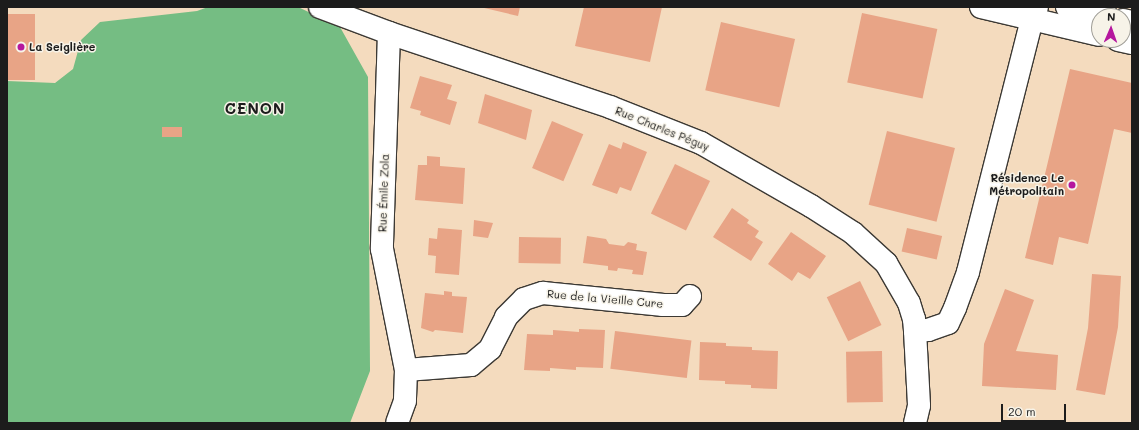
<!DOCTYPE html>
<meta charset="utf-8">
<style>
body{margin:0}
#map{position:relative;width:1139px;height:430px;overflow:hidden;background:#f4dbbe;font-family:Mali,sans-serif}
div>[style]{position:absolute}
.forest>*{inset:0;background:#75bd83}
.building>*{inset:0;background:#e8a486;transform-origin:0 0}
.roads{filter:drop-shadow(1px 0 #3c3934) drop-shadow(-1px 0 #3c3934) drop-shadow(0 1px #3c3934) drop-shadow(0 -1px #3c3934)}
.minor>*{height:22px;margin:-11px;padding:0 11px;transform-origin:11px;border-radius:11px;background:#fff}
.dots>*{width:11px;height:11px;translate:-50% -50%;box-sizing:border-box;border:2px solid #f7f3e8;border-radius:50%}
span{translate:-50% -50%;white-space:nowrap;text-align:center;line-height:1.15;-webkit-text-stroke:3px #f7f3e8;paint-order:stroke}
.poi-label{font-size:11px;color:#1c1c1c;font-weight:700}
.left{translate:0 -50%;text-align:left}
.right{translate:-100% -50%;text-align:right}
.street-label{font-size:11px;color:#1c1c1c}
.district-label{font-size:15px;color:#1c1c1c;font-weight:700;letter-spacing:1px}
.frame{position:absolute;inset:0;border:8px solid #1c1c1c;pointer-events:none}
.north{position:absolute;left:1091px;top:8px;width:40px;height:40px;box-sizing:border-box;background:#f7f3e8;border:1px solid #9f9d96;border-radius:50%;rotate:2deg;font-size:11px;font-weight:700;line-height:16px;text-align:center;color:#1c1c1c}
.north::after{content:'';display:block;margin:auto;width:14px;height:18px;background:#b5179e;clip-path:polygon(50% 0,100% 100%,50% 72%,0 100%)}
.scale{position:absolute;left:1001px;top:404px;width:65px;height:18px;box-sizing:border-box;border:2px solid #1c1c1c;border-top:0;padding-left:5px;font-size:12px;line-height:14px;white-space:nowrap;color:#1c1c1c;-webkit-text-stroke:3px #f7f3e8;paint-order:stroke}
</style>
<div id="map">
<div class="forest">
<div style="clip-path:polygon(208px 7px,298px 7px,340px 27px,368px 77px,370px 371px,350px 423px,7px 423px,7px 81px,55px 83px,73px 69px,81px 40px,100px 22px,197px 11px)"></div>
</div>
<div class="building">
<div style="clip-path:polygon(480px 7px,520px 7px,518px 16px)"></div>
<div style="clip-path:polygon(584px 7px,662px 7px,650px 62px,575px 46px)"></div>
<div style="left:862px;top:13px;width:77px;height:71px;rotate:12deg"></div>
<div style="left:7px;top:14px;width:28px;height:66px"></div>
<div style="left:721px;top:22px;width:76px;height:70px;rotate:13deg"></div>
<div style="clip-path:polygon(1070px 69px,1132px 83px,1132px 133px,1114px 129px,1088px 244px,1059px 237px,1053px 265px,1025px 258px)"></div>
<div style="clip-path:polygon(420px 76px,452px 85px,447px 99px,457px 102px,450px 125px,420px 115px,421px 111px,410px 108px)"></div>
<div style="clip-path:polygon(485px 94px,532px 110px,526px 140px,478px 123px)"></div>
<div style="left:552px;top:121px;width:34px;height:51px;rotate:23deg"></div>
<div style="left:162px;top:127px;width:20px;height:10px"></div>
<div style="left:887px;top:131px;width:70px;height:76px;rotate:14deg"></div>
<div style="clip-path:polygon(623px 142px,647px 152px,631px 191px,620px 187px,617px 194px,592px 185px,609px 144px,621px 149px)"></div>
<div style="clip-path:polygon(427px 156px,440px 157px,440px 166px,465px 168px,463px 204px,415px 200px,418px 165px,427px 165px)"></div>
<div style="left:675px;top:164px;width:39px;height:55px;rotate:26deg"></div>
<div style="clip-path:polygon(732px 208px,749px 220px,747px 223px,759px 231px,755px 237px,763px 242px,751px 261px,713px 237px)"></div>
<div style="clip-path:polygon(474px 220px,493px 223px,488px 238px,473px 236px)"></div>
<div style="clip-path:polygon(438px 228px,462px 230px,459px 275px,435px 273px,436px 256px,428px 255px,429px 238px,437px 239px)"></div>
<div style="left:907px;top:228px;width:36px;height:24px;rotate:13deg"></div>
<div style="clip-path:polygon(791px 232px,826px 256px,810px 279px,798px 272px,792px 281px,768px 264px)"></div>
<div style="clip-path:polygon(587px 236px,606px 239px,609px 244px,624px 246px,628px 242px,637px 244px,636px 250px,647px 252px,643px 275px,632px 274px,633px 270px,618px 268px,617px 271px,608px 270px,608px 266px,583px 263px)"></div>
<div style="left:519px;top:237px;width:42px;height:26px;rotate:1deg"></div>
<div style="clip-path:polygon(1092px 274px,1121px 276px,1118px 327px,1105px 395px,1076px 390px,1088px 328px)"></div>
<div style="left:860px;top:281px;width:49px;height:37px;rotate:64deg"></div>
<div style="clip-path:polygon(1005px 289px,1034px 300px,1016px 351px,1058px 355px,1056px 390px,982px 386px,984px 344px)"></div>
<div style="clip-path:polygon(444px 291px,452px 292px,452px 296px,467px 297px,463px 333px,435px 330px,433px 332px,421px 328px,425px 293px,444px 295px)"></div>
<div style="clip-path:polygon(579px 329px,605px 330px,603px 368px,576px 367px,576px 370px,550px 368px,550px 371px,524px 370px,527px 334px,553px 335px,553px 330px,579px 332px)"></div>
<div style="left:615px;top:331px;width:77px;height:38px;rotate:7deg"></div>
<div style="clip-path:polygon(700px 342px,726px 343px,726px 346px,752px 347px,752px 350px,778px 351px,777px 389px,751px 388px,751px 385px,725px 384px,725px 381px,699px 380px)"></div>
<div style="left:882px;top:351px;width:51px;height:36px;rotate:89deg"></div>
</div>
<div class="roads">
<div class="minor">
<div style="left:320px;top:7px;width:74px;rotate:20.6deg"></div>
<div style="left:389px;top:33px;width:233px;rotate:18.5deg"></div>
<div style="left:610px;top:107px;width:98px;rotate:21.6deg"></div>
<div style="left:701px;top:143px;width:127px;rotate:29.8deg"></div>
<div style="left:811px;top:206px;width:50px;rotate:32.7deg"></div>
<div style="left:853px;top:233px;width:45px;rotate:42.3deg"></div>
<div style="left:886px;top:263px;width:46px;rotate:60.1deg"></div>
<div style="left:909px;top:303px;width:17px;rotate:73deg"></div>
<div style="left:914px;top:319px;width:12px;rotate:85deg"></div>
<div style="left:981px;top:7px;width:121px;rotate:13.3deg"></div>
<div style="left:1067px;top:7px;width:41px;rotate:12.7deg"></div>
<div style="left:1123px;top:20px;width:9px;rotate:13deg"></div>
<div style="left:389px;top:33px;width:216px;rotate:91.9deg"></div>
<div style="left:382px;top:249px;width:123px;rotate:78.8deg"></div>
<div style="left:406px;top:370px;width:31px;rotate:92deg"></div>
<div style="left:405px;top:401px;width:23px;rotate:110deg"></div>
<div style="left:1118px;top:40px;width:14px;rotate:12deg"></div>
<div style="left:406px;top:370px;width:65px;rotate:-4.4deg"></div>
<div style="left:471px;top:365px;width:25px;rotate:-40deg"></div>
<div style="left:490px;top:349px;width:36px;rotate:-63deg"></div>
<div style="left:506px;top:317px;width:25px;rotate:-45deg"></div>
<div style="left:524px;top:299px;width:20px;rotate:-18deg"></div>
<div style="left:543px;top:293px;width:121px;rotate:5.7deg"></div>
<div style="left:663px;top:305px;width:19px"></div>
<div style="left:682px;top:305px;width:12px;rotate:-48deg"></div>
<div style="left:915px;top:423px;width:18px;rotate:-77deg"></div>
<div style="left:919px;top:405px;width:74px;rotate:-93.1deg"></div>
<div style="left:915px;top:331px;width:13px;rotate:-4deg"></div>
<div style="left:928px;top:330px;width:21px;rotate:-19deg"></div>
<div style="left:948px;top:323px;width:17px;rotate:-65deg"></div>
<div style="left:955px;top:308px;width:38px;rotate:-70deg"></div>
<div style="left:968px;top:272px;width:261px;rotate:-75.8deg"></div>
<div style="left:1032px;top:19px;width:13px;rotate:-67deg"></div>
</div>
</div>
<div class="dots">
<div style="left:21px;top:47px;background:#b5179e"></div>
<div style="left:1072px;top:185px;background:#b5179e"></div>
</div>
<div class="poi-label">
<span class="left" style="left:29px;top:47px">La Seiglière</span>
<span class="right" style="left:1064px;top:185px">Résidence Le<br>Métropolitain</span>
</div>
<div class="street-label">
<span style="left:662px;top:129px;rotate:22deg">Rue Charles Péguy</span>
<span style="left:384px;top:193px;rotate:-88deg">Rue Émile Zola</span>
<span style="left:605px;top:299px;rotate:5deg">Rue de la Vieille Cure</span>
</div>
<div class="district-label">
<span style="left:255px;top:109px">CENON</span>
</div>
<div class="frame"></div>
<div class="north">N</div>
<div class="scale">20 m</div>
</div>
